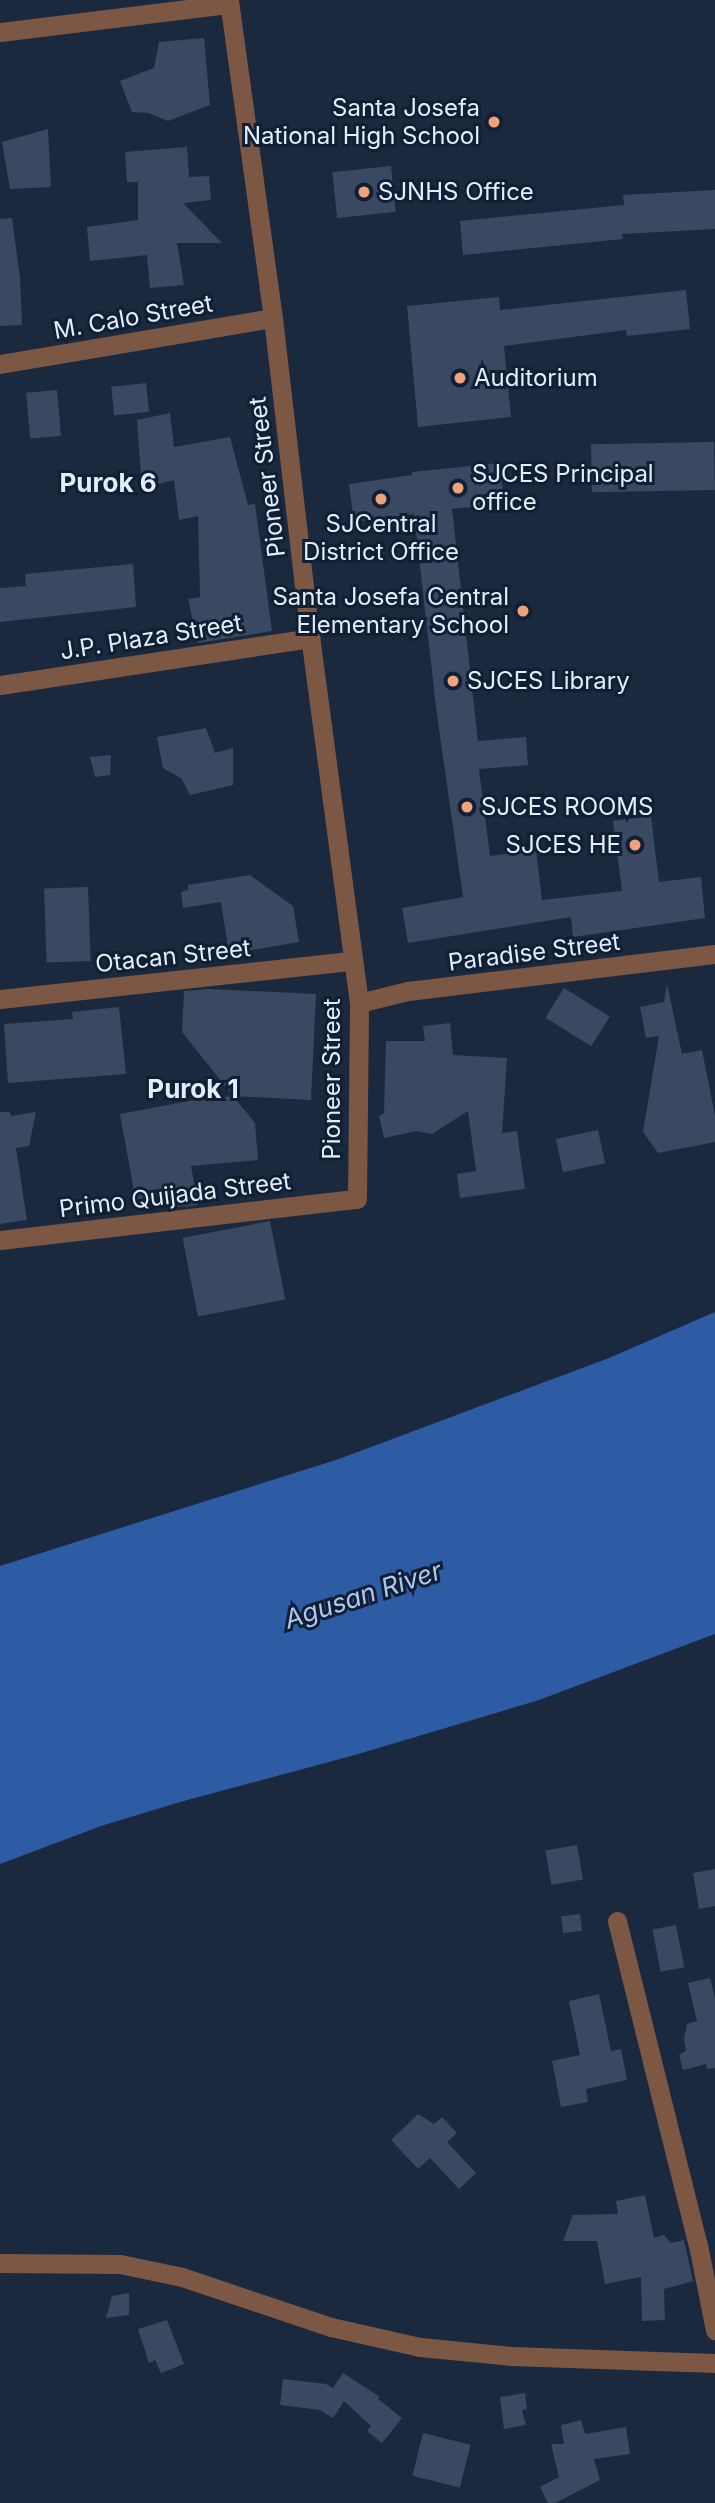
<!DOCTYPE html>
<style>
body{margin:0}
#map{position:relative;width:715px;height:2503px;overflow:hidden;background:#1b293f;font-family:Inter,sans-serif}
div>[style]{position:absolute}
.water>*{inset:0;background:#2d5ca5}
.building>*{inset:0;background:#394961;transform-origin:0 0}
.minor>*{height:19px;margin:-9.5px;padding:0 9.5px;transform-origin:9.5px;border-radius:9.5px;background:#7c5744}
.tertiary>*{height:19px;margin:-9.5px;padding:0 9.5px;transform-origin:9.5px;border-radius:9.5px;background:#7c5744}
.dots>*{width:19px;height:19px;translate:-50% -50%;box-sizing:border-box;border:4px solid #111f35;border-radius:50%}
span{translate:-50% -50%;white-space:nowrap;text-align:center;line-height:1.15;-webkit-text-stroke:6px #111f35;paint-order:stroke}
.poi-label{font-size:24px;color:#e2ecfb}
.right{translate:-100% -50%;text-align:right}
.left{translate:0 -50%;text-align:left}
.street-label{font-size:24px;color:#e2ecfb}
.neighbourhood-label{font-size:26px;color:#e2ecfb;font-weight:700}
.water-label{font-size:26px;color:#adc7ef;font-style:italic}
</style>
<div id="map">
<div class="water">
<div style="clip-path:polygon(715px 1312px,715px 1634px,539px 1700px,355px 1755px,180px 1802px,101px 1826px,0 1864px,0 1566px,339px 1459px,609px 1358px)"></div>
</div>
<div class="building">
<div style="clip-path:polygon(204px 38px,210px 105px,168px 121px,148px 113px,132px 112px,120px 81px,154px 68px,159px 42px)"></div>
<div style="clip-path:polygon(48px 129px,51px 187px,10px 189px,2px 142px)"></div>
<div style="clip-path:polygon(187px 147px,189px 177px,209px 176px,211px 200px,183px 203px,222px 243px,177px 243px,184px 285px,150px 288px,147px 255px,90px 261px,87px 227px,138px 220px,138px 182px,127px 182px,125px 152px)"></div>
<div style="left:391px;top:166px;width:46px;height:59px;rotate:84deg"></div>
<div style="clip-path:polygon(715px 190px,715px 229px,622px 234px,623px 239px,463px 255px,460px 221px,624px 205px,623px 195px)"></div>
<div style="clip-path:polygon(12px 218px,20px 278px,22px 325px,0 326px,0 219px)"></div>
<div style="clip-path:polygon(686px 290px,690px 329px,627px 336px,626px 330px,504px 346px,511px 417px,418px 427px,407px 306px,499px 297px,500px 310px)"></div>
<div style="left:146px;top:383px;width:29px;height:35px;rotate:84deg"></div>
<div style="left:57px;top:390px;width:46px;height:31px;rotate:85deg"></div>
<div style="clip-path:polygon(170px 413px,174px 447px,230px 437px,248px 505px,255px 504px,272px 631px,198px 643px,188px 599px,200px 597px,198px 516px,179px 520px,174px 480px,142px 488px,137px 420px)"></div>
<div style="left:714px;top:442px;width:48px;height:123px;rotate:89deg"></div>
<div style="clip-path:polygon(500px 463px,504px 504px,452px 509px,478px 741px,526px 737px,528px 765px,479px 769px,490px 856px,536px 850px,542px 900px,622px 891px,613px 821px,651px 816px,659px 882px,701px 877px,705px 918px,573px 937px,571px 917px,408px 943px,402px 908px,463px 897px,437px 715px,414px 514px,354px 522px,349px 484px,412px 475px,412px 472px)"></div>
<div style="clip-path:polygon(133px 564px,136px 607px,0 622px,0 588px,26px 586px,25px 574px)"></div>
<div style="clip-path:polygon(206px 728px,215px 753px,233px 748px,233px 785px,190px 795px,181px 778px,163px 768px,157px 737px)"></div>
<div style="clip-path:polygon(111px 755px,110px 775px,95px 777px,90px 757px)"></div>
<div style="clip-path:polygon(250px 875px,293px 906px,299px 942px,229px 954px,221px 902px,183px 908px,181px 892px,188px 890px,188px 885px)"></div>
<div style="left:88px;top:887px;width:74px;height:44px;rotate:88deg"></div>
<div style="clip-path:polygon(667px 984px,682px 1054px,702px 1050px,715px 1116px,715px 1142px,658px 1153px,643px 1132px,659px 1036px,646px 1038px,640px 1007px,664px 1002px)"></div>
<div style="left:564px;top:988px;width:54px;height:35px;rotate:32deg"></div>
<div style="clip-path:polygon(209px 989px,316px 994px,311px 1100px,233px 1096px,182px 1032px,184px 991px)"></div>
<div style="clip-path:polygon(119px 1007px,126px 1074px,8px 1083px,4px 1024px,73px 1019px,72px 1012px)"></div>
<div style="clip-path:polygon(450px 1023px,453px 1055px,507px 1058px,502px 1133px,517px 1131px,525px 1189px,460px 1198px,457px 1174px,476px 1171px,468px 1111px,432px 1134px,416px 1131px,384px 1138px,379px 1116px,384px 1113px,386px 1041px,425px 1041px,423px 1026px)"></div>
<div style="clip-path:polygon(233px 1096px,255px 1123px,258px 1160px,191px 1166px,198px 1205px,177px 1207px,176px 1200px,137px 1208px,120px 1114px,189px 1101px)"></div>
<div style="clip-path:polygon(0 1112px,10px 1112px,11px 1116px,36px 1112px,29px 1146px,16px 1148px,27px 1220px,0 1224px)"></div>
<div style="left:598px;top:1130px;width:34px;height:43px;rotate:78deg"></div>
<div style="left:270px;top:1221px;width:80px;height:89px;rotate:79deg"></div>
<div style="left:577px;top:1845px;width:35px;height:32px;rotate:80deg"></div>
<div style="clip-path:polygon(715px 1869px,715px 1906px,699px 1909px,693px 1873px)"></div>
<div style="left:580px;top:1914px;width:17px;height:19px;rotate:83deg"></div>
<div style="left:676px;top:1925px;width:43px;height:24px;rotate:79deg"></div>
<div style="clip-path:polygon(710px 1978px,715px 1999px,715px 2068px,707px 2069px,706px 2064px,683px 2070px,679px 2055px,686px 2051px,684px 2039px,687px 2024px,697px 2021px,688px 1983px)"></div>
<div style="clip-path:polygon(599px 1994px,611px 2051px,621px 2049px,627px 2080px,586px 2089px,588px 2102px,561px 2107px,552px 2061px,580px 2055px,569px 2001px)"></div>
<div style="clip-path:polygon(418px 2114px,434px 2124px,442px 2117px,457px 2133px,447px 2142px,476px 2173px,459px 2189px,430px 2158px,418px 2169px,391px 2140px)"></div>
<div style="clip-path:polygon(645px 2195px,654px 2238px,664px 2235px,671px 2243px,684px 2240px,693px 2281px,664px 2289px,665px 2320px,642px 2321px,641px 2277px,605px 2284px,597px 2241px,563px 2241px,573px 2215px,618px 2214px,616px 2201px)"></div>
<div style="clip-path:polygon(129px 2293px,129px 2315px,106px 2318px,112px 2296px)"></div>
<div style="clip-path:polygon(167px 2320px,184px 2364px,161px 2373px,155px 2360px,149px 2363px,138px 2329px)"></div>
<div style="clip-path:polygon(343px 2373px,380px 2397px,378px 2399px,402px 2418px,382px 2443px,367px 2431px,371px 2426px,344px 2401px,333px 2418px,320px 2410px,280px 2405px,283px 2379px,326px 2384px,333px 2388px)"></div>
<div style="clip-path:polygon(525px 2393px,527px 2409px,522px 2410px,526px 2425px,504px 2429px,500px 2397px)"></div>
<div style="clip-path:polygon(581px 2420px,585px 2434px,626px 2427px,630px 2454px,594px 2459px,600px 2480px,555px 2503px,548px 2503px,540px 2487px,559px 2477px,551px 2444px,564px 2444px,561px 2425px)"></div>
<div style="left:423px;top:2433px;width:49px;height:44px;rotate:14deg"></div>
</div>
<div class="minor">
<div style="left:0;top:32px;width:231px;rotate:-7deg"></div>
<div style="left:0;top:364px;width:277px;rotate:-9.6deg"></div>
<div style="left:0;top:685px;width:314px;rotate:-8.6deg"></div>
<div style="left:0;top:999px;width:354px;rotate:-6.2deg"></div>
<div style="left:359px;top:1003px;width:50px;rotate:-13.8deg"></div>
<div style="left:408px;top:991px;width:309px;rotate:-6.9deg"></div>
<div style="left:0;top:1240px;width:359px;rotate:-6.6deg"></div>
<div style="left:357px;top:1199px;width:196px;rotate:-89.4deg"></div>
<div style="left:359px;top:1003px;width:368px;rotate:-97.6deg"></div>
<div style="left:310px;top:638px;width:322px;rotate:-96.6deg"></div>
<div style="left:273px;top:318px;width:321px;rotate:-97.9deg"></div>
<div style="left:617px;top:1921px;width:334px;rotate:76deg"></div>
<div style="left:698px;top:2245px;width:87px;rotate:78.7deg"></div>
</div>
<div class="tertiary">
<div style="left:0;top:2263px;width:120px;rotate:0.5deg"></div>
<div style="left:120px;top:2264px;width:63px;rotate:11.8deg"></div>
<div style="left:182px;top:2277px;width:157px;rotate:18.6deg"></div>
<div style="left:331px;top:2327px;width:91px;rotate:12.7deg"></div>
<div style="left:420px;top:2347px;width:91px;rotate:5.6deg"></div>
<div style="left:511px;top:2356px;width:204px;rotate:2deg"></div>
</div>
<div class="dots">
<div style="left:494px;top:122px;background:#f0a279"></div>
<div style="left:364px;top:192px;background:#f0a279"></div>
<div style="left:460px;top:378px;background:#f0a279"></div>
<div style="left:458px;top:488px;background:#f0a279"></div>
<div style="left:381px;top:499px;background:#f0a279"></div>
<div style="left:523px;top:611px;background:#f0a279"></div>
<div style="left:453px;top:681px;background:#f0a279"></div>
<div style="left:467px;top:807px;background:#f0a279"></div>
<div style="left:635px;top:845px;background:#f0a279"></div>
</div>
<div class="poi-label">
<span class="right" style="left:480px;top:122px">Santa Josefa<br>National High School</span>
<span class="left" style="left:378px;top:192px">SJNHS Office</span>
<span class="left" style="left:474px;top:378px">Auditorium</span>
<span class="left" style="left:472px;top:488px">SJCES Principal<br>office</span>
<span style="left:381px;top:538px">SJCentral<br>District Office</span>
<span class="right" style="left:509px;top:611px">Santa Josefa Central<br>Elementary School</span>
<span class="left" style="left:467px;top:681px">SJCES Library</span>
<span class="left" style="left:481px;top:807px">SJCES ROOMS</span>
<span class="right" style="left:621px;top:845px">SJCES HE</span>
</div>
<div class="street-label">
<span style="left:133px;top:317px;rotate:-10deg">M. Calo Street</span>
<span style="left:267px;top:477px;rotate:-97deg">Pioneer Street</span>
<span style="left:151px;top:637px;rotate:-9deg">J.P. Plaza Street</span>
<span style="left:534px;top:952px;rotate:-7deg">Paradise Street</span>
<span style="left:173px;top:956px;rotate:-6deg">Otacan Street</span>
<span style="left:332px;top:1079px;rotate:-90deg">Pioneer Street</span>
<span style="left:175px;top:1195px;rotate:-7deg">Primo Quijada Street</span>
</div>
<div class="neighbourhood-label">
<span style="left:108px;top:483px">Purok 6</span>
<span style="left:193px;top:1089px">Purok 1</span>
</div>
<div class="water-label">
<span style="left:363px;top:1595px;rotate:-18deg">Agusan River</span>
</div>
</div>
